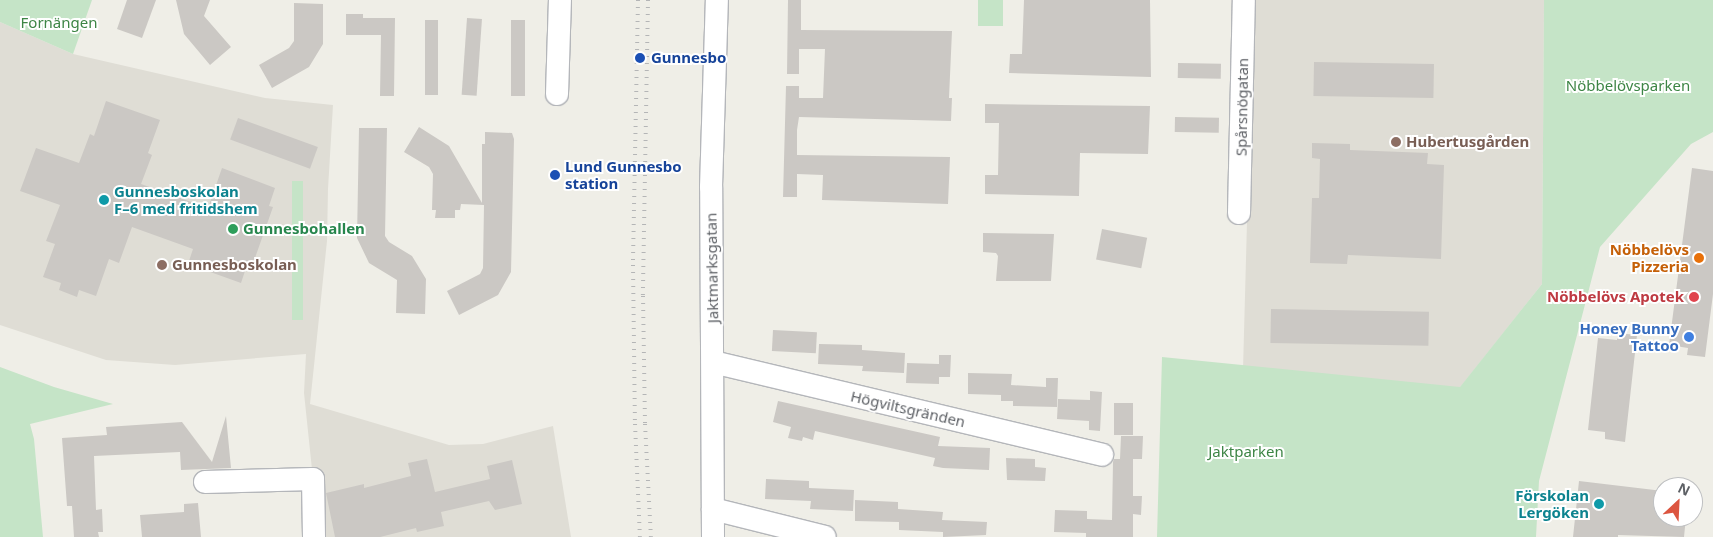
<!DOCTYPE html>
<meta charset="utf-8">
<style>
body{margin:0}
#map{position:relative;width:1713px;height:537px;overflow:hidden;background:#efeee7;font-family:"Noto Sans",sans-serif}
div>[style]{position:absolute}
.education>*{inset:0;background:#dfddd5}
.green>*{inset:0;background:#c5e4c7;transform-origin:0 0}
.building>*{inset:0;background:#cbc8c4;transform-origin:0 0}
.roads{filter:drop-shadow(1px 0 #b4b6ba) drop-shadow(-1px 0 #b4b6ba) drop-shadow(0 1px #b4b6ba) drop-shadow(0 -1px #b4b6ba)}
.minor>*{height:22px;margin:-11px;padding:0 11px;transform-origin:11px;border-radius:11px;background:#fff}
.rail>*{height:4px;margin-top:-2px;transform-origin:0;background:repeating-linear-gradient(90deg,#b4b5b6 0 1px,transparent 0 7px)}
.dots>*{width:14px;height:14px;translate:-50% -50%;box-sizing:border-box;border:2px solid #fff;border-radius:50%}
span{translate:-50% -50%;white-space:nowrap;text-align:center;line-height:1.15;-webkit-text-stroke:4px #fff;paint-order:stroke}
.park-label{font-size:15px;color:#3d8545}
.transit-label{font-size:15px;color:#164399;font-weight:700}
.left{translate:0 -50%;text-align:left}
.street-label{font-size:15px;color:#5e6166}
.education-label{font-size:15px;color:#785e54;font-weight:700}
.culture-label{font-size:15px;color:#0d838f;font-weight:700}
.right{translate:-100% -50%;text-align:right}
.leisure-label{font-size:15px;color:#27864d;font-weight:700}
.food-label{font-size:15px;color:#c56008;font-weight:700}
.health-label{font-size:15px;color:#be3a42;font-weight:700}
.shop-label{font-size:15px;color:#366cbe;font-weight:700}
.north{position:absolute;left:1653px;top:477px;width:50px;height:50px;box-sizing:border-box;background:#fff;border:1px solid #bfc0c2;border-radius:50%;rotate:25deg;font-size:14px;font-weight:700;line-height:20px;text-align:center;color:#5e6166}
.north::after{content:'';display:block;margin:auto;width:18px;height:22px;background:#dc5540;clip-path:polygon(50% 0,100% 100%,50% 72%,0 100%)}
</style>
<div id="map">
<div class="education">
<div style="clip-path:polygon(1253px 0,1544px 0,1542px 284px,1458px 390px,1243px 370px)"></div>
<div style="clip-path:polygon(0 22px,73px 54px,265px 98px,333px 105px,328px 189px,327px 241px,310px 404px,449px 445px,483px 444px,553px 426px,571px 537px,314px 537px,313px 479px,304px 393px,306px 354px,175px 365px,106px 360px,0 325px)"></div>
</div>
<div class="green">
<div style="clip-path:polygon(0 0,92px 0,73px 54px,0 22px)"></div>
<div style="left:978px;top:0;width:25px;height:26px"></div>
<div style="clip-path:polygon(1544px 0,1713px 0,1713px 132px,1691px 144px,1600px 247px,1539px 481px,1536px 537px,1157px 537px,1162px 357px,1460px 387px,1542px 284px)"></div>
<div style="left:292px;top:181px;width:11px;height:139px"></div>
<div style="clip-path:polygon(0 367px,54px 387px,113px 404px,30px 424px,34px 439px,43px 537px,0 537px)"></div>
</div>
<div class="building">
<div style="clip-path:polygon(127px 0,156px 0,142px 38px,117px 29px)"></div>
<div style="clip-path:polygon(176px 0,210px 0,204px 16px,231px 47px,210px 65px,184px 34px)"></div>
<div style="clip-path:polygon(788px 0,801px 0,801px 30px,952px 31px,949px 98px,952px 98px,951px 121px,799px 117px,797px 130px,797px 155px,950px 157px,948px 204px,822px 200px,823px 175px,797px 174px,797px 197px,783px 197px,786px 86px,799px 86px,799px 98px,823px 98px,825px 49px,799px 49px,799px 74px,787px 74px)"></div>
<div style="clip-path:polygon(1024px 0,1150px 0,1151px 77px,1009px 73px,1010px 54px,1022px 54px)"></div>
<div style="clip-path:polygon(294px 3px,323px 4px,323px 44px,309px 67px,272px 88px,259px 65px,289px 48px,294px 41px)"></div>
<div style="clip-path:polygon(346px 14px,363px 14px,363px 18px,395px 18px,394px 96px,380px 96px,381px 35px,346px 35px)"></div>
<div style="left:467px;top:18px;width:15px;height:77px;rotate:4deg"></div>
<div style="left:425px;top:20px;width:13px;height:75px"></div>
<div style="left:511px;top:20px;width:14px;height:76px"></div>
<div style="left:1314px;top:62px;width:120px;height:34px;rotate:1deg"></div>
<div style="left:1178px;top:63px;width:43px;height:15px;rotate:1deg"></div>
<div style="clip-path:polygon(106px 101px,160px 120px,148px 153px,152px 155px,141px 184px,208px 208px,222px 168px,275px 188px,269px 206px,273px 207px,250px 272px,245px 271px,241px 283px,188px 264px,193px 249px,132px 227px,119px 263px,109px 259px,96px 296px,79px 290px,77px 297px,59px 290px,61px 283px,43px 277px,55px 244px,46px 241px,60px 205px,20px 191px,36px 148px,79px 163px,90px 134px,94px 136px)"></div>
<div style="clip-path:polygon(985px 104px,1150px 106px,1148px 154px,1080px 153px,1079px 196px,985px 194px,985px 175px,998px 175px,999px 123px,985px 123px)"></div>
<div style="left:1175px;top:117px;width:44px;height:15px;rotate:1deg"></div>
<div style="left:238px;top:118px;width:85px;height:23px;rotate:20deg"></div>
<div style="clip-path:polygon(419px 127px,449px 146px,482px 203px,482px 144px,485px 144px,485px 132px,512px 133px,514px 139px,511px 272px,498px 295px,459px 315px,447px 291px,480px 274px,483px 268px,484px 205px,461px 204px,460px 210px,455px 210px,455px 218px,435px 218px,436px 210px,432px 210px,433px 174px,429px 167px,404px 152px)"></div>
<div style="clip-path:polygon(359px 128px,387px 128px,385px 236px,389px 242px,412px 256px,426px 279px,425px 314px,396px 313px,397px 280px,369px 263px,357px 238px)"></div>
<div style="clip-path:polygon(1312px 143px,1350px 144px,1350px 150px,1428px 153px,1427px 164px,1444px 165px,1441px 259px,1348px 255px,1347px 264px,1310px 263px,1312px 198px,1319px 198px,1320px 159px,1312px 158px)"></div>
<div style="clip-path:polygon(1692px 168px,1713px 171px,1713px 294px,1705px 357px,1687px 355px,1688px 348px,1669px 345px)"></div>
<div style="left:1102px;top:229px;width:46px;height:31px;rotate:11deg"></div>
<div style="clip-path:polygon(983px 233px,1054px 234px,1051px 281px,996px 281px,998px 256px,996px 253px,983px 252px)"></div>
<div style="left:1271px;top:309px;width:158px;height:34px;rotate:1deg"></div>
<div style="left:773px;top:330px;width:44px;height:21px;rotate:3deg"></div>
<div style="clip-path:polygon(1617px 333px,1637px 335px,1625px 442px,1605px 439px,1605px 432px,1588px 430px,1598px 338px,1617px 340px)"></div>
<div style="clip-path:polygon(819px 344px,862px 345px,862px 350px,905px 353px,904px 373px,862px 371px,863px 366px,818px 364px)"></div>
<div style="clip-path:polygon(939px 355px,951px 355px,950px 377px,939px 377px,939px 384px,906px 383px,907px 363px,939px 364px)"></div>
<div style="clip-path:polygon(968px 373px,1012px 374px,1011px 385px,1046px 387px,1046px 378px,1058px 378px,1057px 407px,1013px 406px,1013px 401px,1001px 401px,1001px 395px,968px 394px)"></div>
<div style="clip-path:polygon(1090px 391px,1102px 392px,1100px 431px,1089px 430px,1089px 421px,1057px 419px,1058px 399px,1090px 400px)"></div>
<div style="clip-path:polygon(778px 401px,940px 437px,938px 446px,990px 448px,989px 470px,943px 468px,933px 466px,935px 458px,815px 431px,813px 440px,803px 437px,802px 441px,788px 438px,791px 427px,773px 422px)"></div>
<div style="left:1114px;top:403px;width:19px;height:32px"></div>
<div style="clip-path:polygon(226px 416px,231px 468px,181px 470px,180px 452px,94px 456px,96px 510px,102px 509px,103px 532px,98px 532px,99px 537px,74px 537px,72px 506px,67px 506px,62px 438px,107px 435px,106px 427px,182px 422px,212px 462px)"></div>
<div style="clip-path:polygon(1121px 436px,1143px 436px,1142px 459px,1133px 459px,1133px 496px,1142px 496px,1141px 515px,1133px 514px,1133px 537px,1086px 537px,1086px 533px,1054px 532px,1055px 510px,1087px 511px,1087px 519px,1112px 520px,1113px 462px,1114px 459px,1120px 459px)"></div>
<div style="clip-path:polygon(1006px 458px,1035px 459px,1035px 467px,1046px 468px,1045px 481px,1007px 480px)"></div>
<div style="clip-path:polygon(427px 459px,435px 492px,490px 479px,487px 466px,512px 460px,522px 504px,495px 510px,489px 501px,441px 512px,444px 526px,417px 532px,416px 528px,380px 537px,335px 537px,326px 493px,364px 484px,364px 488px,411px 476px,408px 463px)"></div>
<div style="clip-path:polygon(766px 479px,809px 481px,809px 488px,854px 490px,853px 511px,810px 509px,811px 501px,765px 499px)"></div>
<div style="clip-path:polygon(1579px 481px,1663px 491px,1663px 517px,1686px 517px,1684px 537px,1618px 535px,1618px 537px,1573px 537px)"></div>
<div style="clip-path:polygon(855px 500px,898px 502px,898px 509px,943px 512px,942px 520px,987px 522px,986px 535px,943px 537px,943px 532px,899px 530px,899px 522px,855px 521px)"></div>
<div style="clip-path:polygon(198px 503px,201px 537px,142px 537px,140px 515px,184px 512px,184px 504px)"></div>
</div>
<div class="roads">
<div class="minor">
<div style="left:557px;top:94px;width:94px;rotate:-88.2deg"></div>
<div style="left:1239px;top:213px;width:213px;rotate:-88.7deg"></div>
<div style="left:713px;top:362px;width:400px;rotate:13.4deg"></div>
<div style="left:205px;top:482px;width:108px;rotate:-1.6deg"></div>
<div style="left:313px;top:479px;width:58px;rotate:89deg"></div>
<div style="left:713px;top:509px;width:115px;rotate:14deg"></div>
<div style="left:713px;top:537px;width:350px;rotate:-90.3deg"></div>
<div style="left:711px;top:187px;width:187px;rotate:-88.2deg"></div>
</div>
</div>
<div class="rail">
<div style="left:638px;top:0;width:265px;rotate:91.1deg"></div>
<div style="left:633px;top:265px;width:159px;rotate:89.3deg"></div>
<div style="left:635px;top:424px;width:113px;rotate:87.5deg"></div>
<div style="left:648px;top:0;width:296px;rotate:91deg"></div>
<div style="left:643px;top:296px;width:128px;rotate:89.1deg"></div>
<div style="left:645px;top:424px;width:113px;rotate:87deg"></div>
</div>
<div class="dots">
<div style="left:640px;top:58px;background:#1a4fb4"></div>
<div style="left:1396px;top:142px;background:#8d6e63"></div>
<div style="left:555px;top:175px;background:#1a4fb4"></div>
<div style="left:104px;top:200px;background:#0f9aa8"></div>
<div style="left:233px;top:229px;background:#2e9e5b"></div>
<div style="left:1699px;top:258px;background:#e8710a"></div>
<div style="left:162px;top:265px;background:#8d6e63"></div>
<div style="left:1694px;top:297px;background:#e0444e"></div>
<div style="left:1689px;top:337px;background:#3f7fe0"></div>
<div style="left:1599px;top:504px;background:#0f9aa8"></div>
</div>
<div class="park-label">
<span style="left:59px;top:23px">Fornängen</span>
<span style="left:1628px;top:86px">Nöbbelövsparken</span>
<span style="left:1246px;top:452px">Jaktparken</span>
</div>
<div class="transit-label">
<span class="left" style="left:651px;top:58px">Gunnesbo</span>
<span class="left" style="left:565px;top:175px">Lund Gunnesbo<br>station</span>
</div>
<div class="street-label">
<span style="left:1242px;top:107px;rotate:-89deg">Spårsnögatan</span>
<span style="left:712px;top:268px;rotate:-91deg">Jaktmarksgatan</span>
<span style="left:908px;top:409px;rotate:13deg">Högviltsgränden</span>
</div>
<div class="education-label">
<span class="left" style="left:1406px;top:142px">Hubertusgården</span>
<span class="left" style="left:172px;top:265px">Gunnesboskolan</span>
</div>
<div class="culture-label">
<span class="left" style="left:114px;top:200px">Gunnesboskolan<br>F–6 med fritidshem</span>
<span class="right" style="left:1589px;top:504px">Förskolan<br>Lergöken</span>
</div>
<div class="leisure-label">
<span class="left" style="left:243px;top:229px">Gunnesbohallen</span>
</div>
<div class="food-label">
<span class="right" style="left:1689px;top:258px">Nöbbelövs<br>Pizzeria</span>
</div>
<div class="health-label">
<span class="right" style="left:1684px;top:297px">Nöbbelövs Apotek</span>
</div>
<div class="shop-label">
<span class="right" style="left:1679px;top:337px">Honey Bunny<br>Tattoo</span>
</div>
<div class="north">N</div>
</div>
